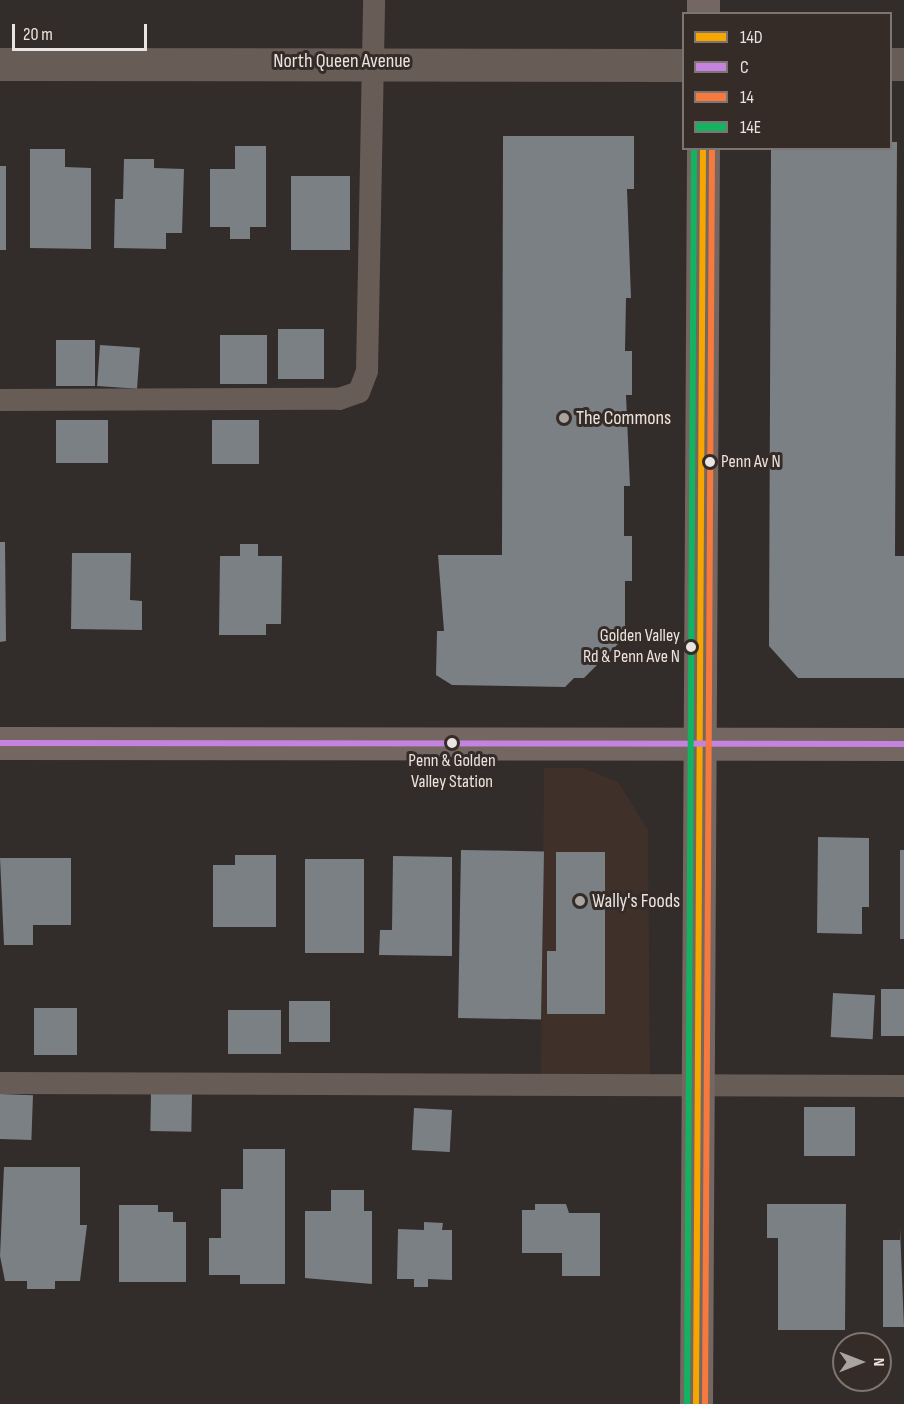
<!DOCTYPE html>
<style>
body{margin:0}
#map{position:relative;width:904px;height:1404px;overflow:hidden;background:#322c2a;font-family:"Sofia Sans Condensed",sans-serif}
div>[style]{position:absolute}
.built>*{inset:0;background:#3f312a}
.building>*{inset:0;background:#7b8085;transform-origin:0 0}
.lane>*{height:22px;margin:-11px;padding:0 11px;transform-origin:11px;border-radius:11px;background:#685c57}
.street>*{height:33px;margin:-16.5px;padding:0 16.5px;transform-origin:16.5px;border-radius:16.5px;background:#685c57}
.secondary>*{height:33px;margin:-16.5px;padding:0 16.5px;transform-origin:16.5px;border-radius:16.5px;background:#746660}
.bus-1>*{height:6px;margin:-3px;padding:0 3px;transform-origin:3px;border-radius:3px;background:#f7a600}
.bus-2>*{height:6px;margin:-3px;padding:0 3px;transform-origin:3px;border-radius:3px;background:#c483df}
.bus-3>*{height:6px;margin:-3px;padding:0 3px;transform-origin:3px;border-radius:3px;background:#f6793e}
.bus-4>*{height:6px;margin:-3px;padding:0 3px;transform-origin:3px;border-radius:3px;background:#13b361}
.dots>*{width:16px;height:16px;translate:-50% -50%;box-sizing:border-box;border:3px solid #352b27;border-radius:50%}
span{translate:-50% -50%;white-space:nowrap;text-align:center;line-height:1.15;-webkit-text-stroke:6px #352b27;paint-order:stroke}
.bus-label{font-size:18px;color:#eae4e1}
.left{translate:0 -50%;text-align:left}
.right{translate:-100% -50%;text-align:right}
.street-label{font-size:20px;color:#eae4e1}
.poi-label{font-size:20px;color:#eae4e1}
.legend{position:absolute;left:682px;top:12px;width:210px;height:138px;box-sizing:border-box;background:#352b27;border:2px solid #7d7571;margin:0;padding:8px 10px;list-style:none;font-size:18px;color:#eae4e1}
.legend li{display:flex;align-items:center;gap:12px;height:30px}
.legend b{width:30px;border:2px solid #7d7571}
.north{position:absolute;left:832px;top:1332px;width:60px;height:60px;box-sizing:border-box;background:#352b27;border:2px solid #7d7571;border-radius:50%;rotate:90deg;font-size:16px;font-weight:700;line-height:24px;text-align:center;color:#eae4e1}
.north::after{content:'';display:block;margin:auto;width:21px;height:27px;background:#aaa4a1;clip-path:polygon(50% 0,100% 100%,50% 72%,0 100%)}
.scale{position:absolute;left:12px;top:24px;width:135px;height:27px;box-sizing:border-box;border:3px solid #eae4e1;border-top:0;padding-left:8px;font-size:18px;line-height:21px;white-space:nowrap;color:#eae4e1;-webkit-text-stroke:4px #352b27;paint-order:stroke}
</style>
<div id="map">
<div class="built">
<div style="clip-path:polygon(544px 768px,583px 768px,618px 782px,648px 830px,650px 1086px,541px 1085px)"></div>
</div>
<div class="building">
<div style="clip-path:polygon(503px 136px,634px 136px,634px 189px,627px 189px,631px 298px,626px 298px,625px 351px,632px 351px,632px 395px,626px 395px,630px 486px,624px 486px,624px 536px,632px 536px,632px 581px,625px 581px,625px 637px,584px 678px,574px 678px,565px 687px,452px 685px,436px 675px,437px 631px,444px 631px,438px 555px,502px 555px)"></div>
<div style="clip-path:polygon(890px 142px,897px 142px,895px 556px,904px 556px,904px 678px,798px 678px,769px 646px,771px 148px,890px 148px)"></div>
<div style="clip-path:polygon(235px 146px,266px 146px,266px 227px,250px 227px,250px 239px,230px 239px,230px 227px,210px 227px,210px 169px,235px 169px)"></div>
<div style="clip-path:polygon(30px 149px,65px 149px,65px 167px,91px 168px,91px 249px,30px 248px)"></div>
<div style="clip-path:polygon(124px 159px,154px 159px,154px 168px,184px 169px,182px 233px,166px 233px,166px 249px,114px 248px,115px 199px,123px 199px)"></div>
<div style="left:0;top:166px;width:6px;height:84px"></div>
<div style="left:291px;top:176px;width:59px;height:74px"></div>
<div style="left:278px;top:329px;width:46px;height:50px"></div>
<div style="left:220px;top:335px;width:47px;height:49px"></div>
<div style="left:56px;top:340px;width:39px;height:46px"></div>
<div style="left:100px;top:345px;width:40px;height:41px;rotate:4deg"></div>
<div style="left:56px;top:420px;width:52px;height:43px"></div>
<div style="left:212px;top:420px;width:47px;height:44px"></div>
<div style="clip-path:polygon(0 542px,5px 542px,6px 641px,0 642px)"></div>
<div style="clip-path:polygon(240px 544px,258px 544px,258px 556px,282px 556px,281px 624px,266px 624px,266px 635px,219px 635px,220px 556px,240px 556px)"></div>
<div style="clip-path:polygon(72px 553px,131px 553px,130px 600px,142px 601px,142px 630px,71px 629px)"></div>
<div style="clip-path:polygon(818px 837px,869px 838px,869px 907px,862px 907px,862px 934px,817px 933px)"></div>
<div style="left:461px;top:850px;width:83px;height:168px;rotate:1deg"></div>
<div style="left:900px;top:850px;width:4px;height:89px"></div>
<div style="clip-path:polygon(556px 852px,605px 852px,605px 1014px,547px 1014px,547px 951px,556px 951px)"></div>
<div style="clip-path:polygon(235px 855px,276px 855px,276px 927px,213px 927px,213px 865px,235px 865px)"></div>
<div style="clip-path:polygon(393px 856px,452px 857px,452px 956px,379px 955px,380px 930px,392px 930px)"></div>
<div style="clip-path:polygon(0 858px,71px 858px,71px 925px,33px 925px,33px 945px,4px 945px)"></div>
<div style="left:305px;top:859px;width:59px;height:94px"></div>
<div style="left:904px;top:989px;width:47px;height:23px;rotate:90deg"></div>
<div style="left:833px;top:993px;width:42px;height:44px;rotate:3deg"></div>
<div style="left:289px;top:1001px;width:41px;height:41px"></div>
<div style="left:34px;top:1008px;width:43px;height:47px"></div>
<div style="left:228px;top:1010px;width:53px;height:44px"></div>
<div style="left:151px;top:1093px;width:41px;height:38px;rotate:1deg"></div>
<div style="left:0;top:1094px;width:33px;height:45px;rotate:2deg"></div>
<div style="left:804px;top:1107px;width:51px;height:49px"></div>
<div style="left:414px;top:1108px;width:38px;height:42px;rotate:3deg"></div>
<div style="clip-path:polygon(243px 1149px,285px 1149px,285px 1284px,240px 1284px,240px 1275px,209px 1275px,209px 1238px,221px 1238px,221px 1189px,243px 1189px)"></div>
<div style="clip-path:polygon(4px 1167px,80px 1167px,80px 1225px,87px 1225px,80px 1281px,55px 1281px,55px 1289px,27px 1289px,27px 1281px,5px 1281px,0 1256px)"></div>
<div style="clip-path:polygon(331px 1190px,364px 1190px,364px 1211px,372px 1211px,372px 1284px,305px 1278px,305px 1211px,331px 1211px)"></div>
<div style="clip-path:polygon(535px 1204px,566px 1204px,569px 1213px,600px 1213px,600px 1276px,562px 1276px,562px 1253px,522px 1253px,522px 1210px,535px 1210px)"></div>
<div style="clip-path:polygon(767px 1204px,846px 1204px,845px 1330px,778px 1330px,778px 1238px,767px 1238px)"></div>
<div style="clip-path:polygon(119px 1205px,158px 1205px,158px 1212px,173px 1212px,173px 1222px,186px 1222px,186px 1282px,119px 1282px)"></div>
<div style="clip-path:polygon(424px 1222px,443px 1223px,442px 1230px,452px 1230px,452px 1280px,428px 1279px,428px 1287px,414px 1287px,414px 1279px,397px 1279px,398px 1229px,424px 1230px)"></div>
<div style="clip-path:polygon(900px 1228px,904px 1327px,883px 1327px,883px 1240px,900px 1240px)"></div>
</div>
<div class="lane">
<div style="left:0;top:400px;width:339px;rotate:-0.2deg"></div>
<div style="left:339px;top:399px;width:21px;rotate:-19deg"></div>
<div style="left:359px;top:392px;width:22px;rotate:-69deg"></div>
<div style="left:367px;top:371px;width:371px;rotate:-88.9deg"></div>
<div style="left:0;top:1083px;width:904px;rotate:0.19deg"></div>
</div>
<div class="street">
<div style="left:0;top:64px;width:684px;rotate:0.08deg"></div>
<div style="left:890px;top:64px;width:14px"></div>
</div>
<div class="secondary">
<div style="left:703px;top:14px;width:14px;rotate:-90deg"></div>
<div style="left:0;top:743px;width:904px;rotate:0.06deg"></div>
<div style="left:696px;top:1404px;width:1256px;rotate:-89.68deg"></div>
</div>
<div class="bus-1">
<div style="left:696px;top:1404px;width:1256px;rotate:-89.68deg"></div>
</div>
<div class="bus-2">
<div style="left:0;top:743px;width:904px;rotate:0.06deg"></div>
</div>
<div class="bus-3">
<div style="left:705px;top:1404px;width:1256px;rotate:-89.68deg"></div>
</div>
<div class="bus-4">
<div style="left:687px;top:1404px;width:1256px;rotate:-89.68deg"></div>
</div>
<div class="dots">
<div style="left:564px;top:418px;background:#aaa4a1"></div>
<div style="left:710px;top:462px;background:#eae4e1"></div>
<div style="left:691px;top:647px;background:#eae4e1"></div>
<div style="left:452px;top:743px;background:#eae4e1"></div>
<div style="left:580px;top:901px;background:#aaa4a1"></div>
</div>
<div class="bus-label">
<span class="left" style="left:721px;top:462px">Penn Av N</span>
<span class="right" style="left:680px;top:647px">Golden Valley<br>Rd &amp; Penn Ave N</span>
<span style="left:452px;top:772px">Penn &amp; Golden<br>Valley Station</span>
</div>
<div class="street-label">
<span style="left:342px;top:61px">North Queen Avenue</span>
</div>
<div class="poi-label">
<span class="left" style="left:576px;top:418px">The Commons</span>
<span class="left" style="left:592px;top:901px">Wally's Foods</span>
</div>
<ul class="legend">
<li><b style="height:8px;background:#f7a600"></b>14D</li>
<li><b style="height:8px;background:#c483df"></b>C</li>
<li><b style="height:8px;background:#f6793e"></b>14</li>
<li><b style="height:8px;background:#13b361"></b>14E</li>
</ul>
<div class="north">N</div>
<div class="scale">20 m</div>
</div>
